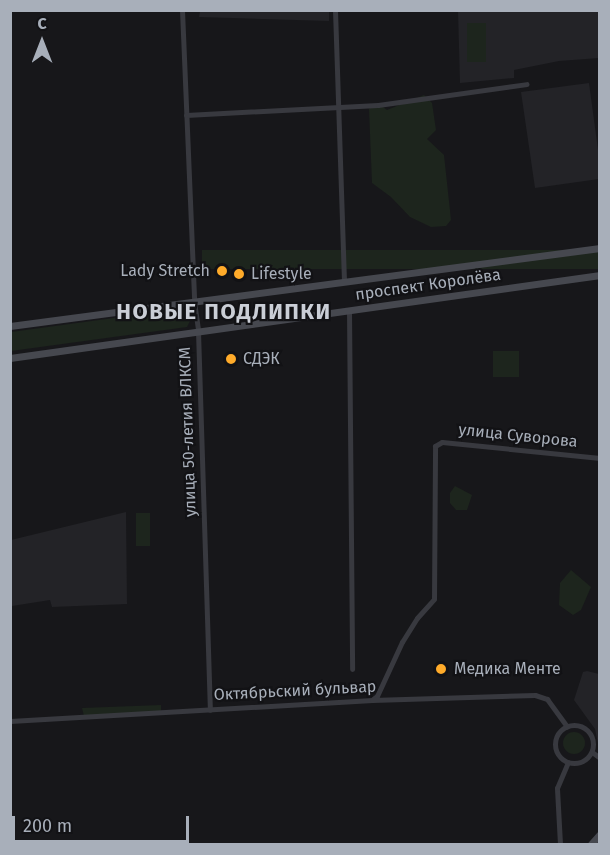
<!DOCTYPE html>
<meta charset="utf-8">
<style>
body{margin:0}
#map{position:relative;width:610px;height:855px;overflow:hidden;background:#17171a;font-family:"Fira Sans",sans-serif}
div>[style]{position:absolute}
.built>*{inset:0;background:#232327}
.green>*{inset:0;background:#1d251d;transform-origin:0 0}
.round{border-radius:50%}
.minor>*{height:5px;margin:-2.5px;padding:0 2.5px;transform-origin:2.5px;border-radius:2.5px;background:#38393f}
.minor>.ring{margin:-2.5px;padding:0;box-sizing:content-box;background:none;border:5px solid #38393f;border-radius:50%}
.secondary>*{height:7px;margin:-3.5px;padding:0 3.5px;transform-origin:3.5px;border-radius:3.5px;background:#46484f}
.dots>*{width:16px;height:16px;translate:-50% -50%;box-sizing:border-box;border:3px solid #121215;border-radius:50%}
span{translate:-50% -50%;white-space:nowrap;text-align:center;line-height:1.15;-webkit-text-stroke:4.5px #121215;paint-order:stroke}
.poi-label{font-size:16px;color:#a8afba}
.right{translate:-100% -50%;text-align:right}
.left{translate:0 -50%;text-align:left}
.street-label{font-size:16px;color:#a8afba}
.district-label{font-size:22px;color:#caced6;font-weight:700;letter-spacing:1.5px}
.frame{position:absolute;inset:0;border:12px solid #a8afba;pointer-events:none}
.north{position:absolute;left:12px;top:12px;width:60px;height:60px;-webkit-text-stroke:4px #121215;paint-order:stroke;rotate:0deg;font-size:16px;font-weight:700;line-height:24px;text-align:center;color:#a8afba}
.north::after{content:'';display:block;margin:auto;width:21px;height:27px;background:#a8afba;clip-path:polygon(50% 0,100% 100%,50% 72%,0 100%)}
.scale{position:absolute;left:12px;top:816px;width:177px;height:27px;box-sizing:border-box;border:3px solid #a8afba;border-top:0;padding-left:8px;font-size:18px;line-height:21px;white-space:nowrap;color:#a8afba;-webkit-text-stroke:4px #121215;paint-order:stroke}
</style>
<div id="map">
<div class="built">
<div style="clip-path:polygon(329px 11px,329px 21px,199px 17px,200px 11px)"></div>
<div style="clip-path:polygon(458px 11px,599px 11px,599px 58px,559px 61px,514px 70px,514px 78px,460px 83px)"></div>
<div style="clip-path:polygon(589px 83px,599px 157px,599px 179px,535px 188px,521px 92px)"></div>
<div style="clip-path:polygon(126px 512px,127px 604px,52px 607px,50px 600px,12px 606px,11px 540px)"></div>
<div style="clip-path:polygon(587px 671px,599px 674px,599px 748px,595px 729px,574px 700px,583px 672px)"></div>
</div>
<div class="green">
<div style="left:467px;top:23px;width:19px;height:39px"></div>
<div style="clip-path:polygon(424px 95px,432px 103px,436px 130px,427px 139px,444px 155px,451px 220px,446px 226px,431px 227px,410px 217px,391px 197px,372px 183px,369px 109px,372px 105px,379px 104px,387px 110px)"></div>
<div style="left:599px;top:250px;width:19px;height:397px;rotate:90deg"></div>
<div style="clip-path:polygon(187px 308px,190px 321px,187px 327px,11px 351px,11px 332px)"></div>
<div style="left:519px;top:351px;width:26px;height:26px;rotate:90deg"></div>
<div style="clip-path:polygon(455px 486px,472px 495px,467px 510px,456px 510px,450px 503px,450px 493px)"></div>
<div style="left:150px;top:513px;width:33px;height:14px;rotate:90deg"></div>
<div style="clip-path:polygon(571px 570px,591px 587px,581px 610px,573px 615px,559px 605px,560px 583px)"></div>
<div style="clip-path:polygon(161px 705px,161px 711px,84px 716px,82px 708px)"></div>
<div class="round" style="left:563px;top:732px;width:22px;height:22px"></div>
</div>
<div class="minor">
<div style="left:182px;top:10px;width:291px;rotate:87.6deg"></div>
<div style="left:194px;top:301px;width:30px;rotate:82deg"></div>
<div style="left:198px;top:331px;width:379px;rotate:88.2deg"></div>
<div style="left:335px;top:10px;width:272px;rotate:88.1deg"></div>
<div style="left:186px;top:115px;width:192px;rotate:-3deg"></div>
<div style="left:378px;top:105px;width:150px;rotate:-8deg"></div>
<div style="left:349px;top:310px;width:359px;rotate:89.5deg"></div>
<div style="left:373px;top:699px;width:5px;rotate:-37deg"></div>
<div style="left:377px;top:696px;width:60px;rotate:-65.2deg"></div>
<div style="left:402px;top:642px;width:28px;rotate:-58deg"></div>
<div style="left:417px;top:618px;width:25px;rotate:-48deg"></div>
<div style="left:434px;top:599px;width:153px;rotate:-89.6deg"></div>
<div style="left:435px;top:446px;width:8px;rotate:-30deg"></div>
<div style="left:442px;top:442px;width:159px;rotate:5.8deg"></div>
<div style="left:10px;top:721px;width:363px;rotate:-3.3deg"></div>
<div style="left:372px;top:700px;width:163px;rotate:-1.8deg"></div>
<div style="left:535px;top:695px;width:13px;rotate:18deg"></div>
<div style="left:547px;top:699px;width:34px;rotate:54deg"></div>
<div class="ring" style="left:555px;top:725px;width:33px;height:33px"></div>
<div style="left:592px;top:752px;width:10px;rotate:37deg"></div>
<div style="left:560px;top:844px;width:56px;rotate:-93.1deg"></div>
<div style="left:557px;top:788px;width:28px;rotate:-67deg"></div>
</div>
<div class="secondary">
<div style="left:10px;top:326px;width:595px;rotate:-7.53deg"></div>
<div style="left:10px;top:358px;width:596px;rotate:-8.01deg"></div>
<div style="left:591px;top:844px;width:13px;rotate:-48deg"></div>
</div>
<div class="dots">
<div style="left:222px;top:271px;background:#ffab2a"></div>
<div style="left:239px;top:274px;background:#ffab2a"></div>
<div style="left:231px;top:359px;background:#ffab2a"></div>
<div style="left:441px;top:669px;background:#ffab2a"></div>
</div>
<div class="poi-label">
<span class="right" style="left:210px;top:271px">Lady Stretch</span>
<span class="left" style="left:251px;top:274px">Lifestyle</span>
<span class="left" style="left:243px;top:359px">СДЭК</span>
<span class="left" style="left:454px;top:669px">Медика Менте</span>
</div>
<div class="street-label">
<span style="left:428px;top:285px;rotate:-8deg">проспект Королёва</span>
<span style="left:188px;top:432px;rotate:-92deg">улица 50-летия ВЛКСМ</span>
<span style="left:518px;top:436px;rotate:6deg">улица Суворова</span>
<span style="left:295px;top:691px;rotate:-3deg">Октябрьский бульвар</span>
</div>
<div class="district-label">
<span style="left:224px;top:312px">НОВЫЕ ПОДЛИПКИ</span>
</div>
<div class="frame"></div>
<div class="north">С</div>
<div class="scale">200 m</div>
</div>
